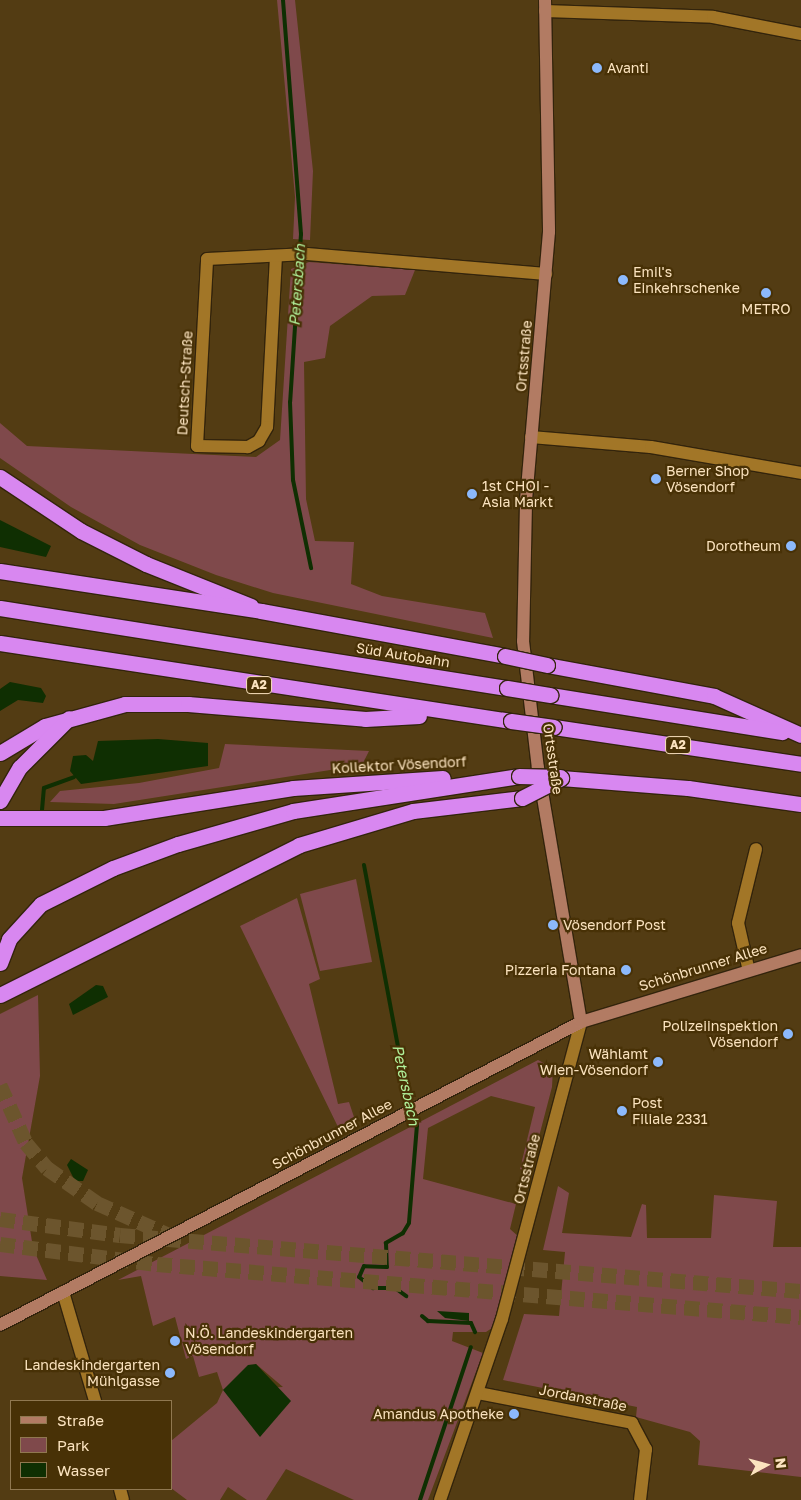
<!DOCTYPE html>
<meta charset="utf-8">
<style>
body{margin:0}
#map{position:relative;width:801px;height:1500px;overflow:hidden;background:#533c13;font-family:"Golos Text",sans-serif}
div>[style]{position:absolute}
.green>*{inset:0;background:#7f494b}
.water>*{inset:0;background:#0f2f02}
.stream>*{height:4px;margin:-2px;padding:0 2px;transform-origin:2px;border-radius:2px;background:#0f2f02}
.motorway-tunnel>*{height:15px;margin-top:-7.5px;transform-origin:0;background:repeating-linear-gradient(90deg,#6c552d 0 15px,transparent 0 23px)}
.roads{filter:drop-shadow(1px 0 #33240c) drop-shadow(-1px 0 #33240c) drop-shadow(0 1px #33240c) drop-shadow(0 -1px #33240c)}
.minor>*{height:12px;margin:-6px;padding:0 6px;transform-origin:6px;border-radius:6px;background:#a27627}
.tertiary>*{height:12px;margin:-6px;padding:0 6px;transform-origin:6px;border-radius:6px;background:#a27627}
.secondary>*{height:12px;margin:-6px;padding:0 6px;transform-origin:6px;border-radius:6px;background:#b27b63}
.motorway>*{height:15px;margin:-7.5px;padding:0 7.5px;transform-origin:7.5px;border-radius:7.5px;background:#d887f0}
.bridges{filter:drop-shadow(1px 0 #33240c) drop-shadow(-1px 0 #33240c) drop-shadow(0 1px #33240c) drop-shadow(0 -1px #33240c)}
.motorway-bridge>*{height:15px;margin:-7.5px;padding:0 7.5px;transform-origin:7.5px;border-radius:7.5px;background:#d887f0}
.dots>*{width:14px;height:14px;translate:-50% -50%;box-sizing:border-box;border:2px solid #483106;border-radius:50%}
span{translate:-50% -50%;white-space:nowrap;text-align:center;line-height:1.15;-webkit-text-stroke:4.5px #483106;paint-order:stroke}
.shield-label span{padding:1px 4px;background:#483106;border:1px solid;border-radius:4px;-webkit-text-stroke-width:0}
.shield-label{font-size:12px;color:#fbe3bf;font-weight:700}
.poi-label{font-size:14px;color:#fbe3bf}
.left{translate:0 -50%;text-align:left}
.right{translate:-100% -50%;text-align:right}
.street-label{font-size:14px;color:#fbe3bf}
.water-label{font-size:15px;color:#b0f09a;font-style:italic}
.legend{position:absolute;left:10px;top:1400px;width:162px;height:90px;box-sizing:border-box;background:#483106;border:1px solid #907850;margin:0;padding:6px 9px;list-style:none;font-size:15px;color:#fbe3bf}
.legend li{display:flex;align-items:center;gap:10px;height:25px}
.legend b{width:25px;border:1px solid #907850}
.north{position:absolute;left:741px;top:1440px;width:50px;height:50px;-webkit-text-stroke:4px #483106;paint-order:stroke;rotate:83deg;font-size:14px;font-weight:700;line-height:20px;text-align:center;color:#fbe3bf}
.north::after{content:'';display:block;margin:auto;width:18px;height:22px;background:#fbe3bf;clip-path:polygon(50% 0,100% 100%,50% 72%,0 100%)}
</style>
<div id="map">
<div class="green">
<div style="clip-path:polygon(277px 0,295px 0,313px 171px,310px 240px,293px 239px,295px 197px)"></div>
<div style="clip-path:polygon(309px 262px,415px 270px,405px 295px,372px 296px,330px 326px,325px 358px,304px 362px,306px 499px,315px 541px,354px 542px,351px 584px,382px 596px,485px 613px,493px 638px,273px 593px,216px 575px,140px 545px,71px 507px,0 458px,0 423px,27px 446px,256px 457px,280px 440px,291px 269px)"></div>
<div style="clip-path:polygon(225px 744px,369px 751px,362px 765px,114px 804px,50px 802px,60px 791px,139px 783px,219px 768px)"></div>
<div style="clip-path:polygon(356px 879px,372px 962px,320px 971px,300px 894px)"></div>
<div style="clip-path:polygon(297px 898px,320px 979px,309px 984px,338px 1104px,349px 1102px,355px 1120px,339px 1129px,240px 926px)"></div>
<div style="clip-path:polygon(38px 995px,40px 1076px,22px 1178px,33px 1248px,47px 1280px,0 1276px,0 1014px)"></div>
<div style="clip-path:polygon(evenodd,538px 1060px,553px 1068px,552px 1087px,530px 1171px,520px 1169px,535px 1107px,491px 1096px,428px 1128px,423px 1179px,516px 1204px,510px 1229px,519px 1237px,492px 1328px,486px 1332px,453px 1332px,452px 1341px,483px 1353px,428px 1500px,354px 1500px,286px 1469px,266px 1500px,247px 1500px,228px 1487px,220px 1500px,187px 1500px,171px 1488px,171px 1441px,217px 1403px,223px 1390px,217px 1372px,199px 1377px,193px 1356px,186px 1359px,175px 1317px,153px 1326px,141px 1276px,118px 1280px,538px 1060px,256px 1364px,283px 1387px,223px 1390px,256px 1364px)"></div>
<div style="clip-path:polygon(558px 1186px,569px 1193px,562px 1233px,631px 1237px,642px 1204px,646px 1205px,647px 1238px,711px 1238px,714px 1195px,777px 1201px,773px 1247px,801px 1247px,801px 1477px,698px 1465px,700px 1441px,690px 1432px,636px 1417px,637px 1407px,503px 1380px,524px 1314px,559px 1316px,565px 1252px,543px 1250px)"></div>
</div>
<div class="water">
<div style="clip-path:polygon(0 520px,51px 546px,46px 557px,0 547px)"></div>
<div style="clip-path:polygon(10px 682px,41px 688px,46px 696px,43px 703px,18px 700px,0 711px,0 689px)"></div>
<div style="clip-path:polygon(158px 739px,208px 743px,208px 766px,81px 784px,70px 771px,73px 756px,86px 755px,93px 761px,98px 741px)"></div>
<div style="clip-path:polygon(96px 985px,103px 986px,108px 997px,73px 1015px,69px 1004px)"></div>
<div style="clip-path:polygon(71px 1159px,88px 1170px,83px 1181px,75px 1181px,67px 1165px)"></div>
<div style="clip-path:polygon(437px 1311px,469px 1313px,469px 1321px,445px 1318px)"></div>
<div style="clip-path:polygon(256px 1364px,291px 1401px,260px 1437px,223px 1390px,248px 1365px)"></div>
</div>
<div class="stream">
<div style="left:283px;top:0;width:235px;rotate:85.6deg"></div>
<div style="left:301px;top:234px;width:168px;rotate:93.7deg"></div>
<div style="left:290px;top:402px;width:78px;rotate:87.8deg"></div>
<div style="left:293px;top:480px;width:90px;rotate:78.4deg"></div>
<div style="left:42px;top:810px;width:22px;rotate:-85deg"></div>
<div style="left:44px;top:788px;width:32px;rotate:-20deg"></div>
<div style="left:364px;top:865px;width:228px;rotate:79.4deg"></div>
<div style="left:406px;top:1089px;width:38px;rotate:73deg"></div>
<div style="left:417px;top:1125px;width:98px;rotate:94.7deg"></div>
<div style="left:409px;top:1223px;width:12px;rotate:121deg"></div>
<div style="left:403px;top:1233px;width:20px;rotate:150deg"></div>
<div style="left:386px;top:1243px;width:24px;rotate:88deg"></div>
<div style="left:387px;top:1267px;width:23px;rotate:-178deg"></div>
<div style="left:364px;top:1266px;width:12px;rotate:114deg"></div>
<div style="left:359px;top:1277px;width:18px;rotate:38deg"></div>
<div style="left:373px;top:1288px;width:22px"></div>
<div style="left:395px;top:1288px;width:14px;rotate:36deg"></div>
<div style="left:422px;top:1316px;width:8px;rotate:40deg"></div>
<div style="left:428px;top:1321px;width:43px;rotate:2.7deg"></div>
<div style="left:471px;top:1323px;width:10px;rotate:66deg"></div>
<div style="left:420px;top:1500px;width:161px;rotate:-71.6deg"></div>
</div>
<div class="motorway-tunnel">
<div style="left:0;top:1085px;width:64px;rotate:65.9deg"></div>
<div style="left:26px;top:1143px;width:33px;rotate:50deg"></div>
<div style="left:47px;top:1168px;width:61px;rotate:35deg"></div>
<div style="left:97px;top:1203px;width:79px;rotate:24deg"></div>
<div style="left:0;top:1219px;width:121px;rotate:7.6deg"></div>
<div style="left:120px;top:1235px;width:683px;rotate:4.7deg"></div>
<div style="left:0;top:1244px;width:158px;rotate:7.3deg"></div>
<div style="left:157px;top:1264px;width:646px;rotate:4.7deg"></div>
</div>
<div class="roads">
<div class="minor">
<div style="left:545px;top:11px;width:168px;rotate:2deg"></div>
<div style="left:713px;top:17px;width:90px;rotate:10.9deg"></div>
<div style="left:276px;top:256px;width:171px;rotate:93deg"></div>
<div style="left:267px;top:427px;width:16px;rotate:120deg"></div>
<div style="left:259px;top:441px;width:13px;rotate:151deg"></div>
<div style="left:248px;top:447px;width:51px;rotate:-178.9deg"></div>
<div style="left:197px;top:446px;width:187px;rotate:-86.9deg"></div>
<div style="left:207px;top:259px;width:100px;rotate:-2.9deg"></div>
<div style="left:307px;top:254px;width:240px;rotate:4.8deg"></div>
<div style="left:531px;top:437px;width:120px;rotate:4.8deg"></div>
<div style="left:651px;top:447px;width:152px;rotate:9.8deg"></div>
<div style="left:748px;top:967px;width:45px;rotate:-102.8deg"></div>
<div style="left:738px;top:923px;width:76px;rotate:-76.3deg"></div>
<div style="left:63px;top:1292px;width:114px;rotate:73.6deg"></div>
<div style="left:478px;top:1393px;width:157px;rotate:11deg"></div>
<div style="left:632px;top:1423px;width:30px;rotate:62deg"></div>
<div style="left:646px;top:1449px;width:51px;rotate:96.7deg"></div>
<div style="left:120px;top:1489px;width:11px;rotate:75deg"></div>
</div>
<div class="tertiary">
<div style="left:440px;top:1500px;width:191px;rotate:-71.1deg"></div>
<div style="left:502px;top:1319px;width:307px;rotate:-75.1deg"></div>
</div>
<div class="secondary">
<div style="left:545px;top:0;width:232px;rotate:89deg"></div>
<div style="left:549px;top:232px;width:272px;rotate:94.9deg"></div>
<div style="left:526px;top:503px;width:138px;rotate:91.2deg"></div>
<div style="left:523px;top:641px;width:128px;rotate:83.3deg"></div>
<div style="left:538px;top:768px;width:258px;rotate:80.4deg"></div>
<div style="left:0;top:1325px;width:655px;rotate:-27.54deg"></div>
<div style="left:581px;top:1022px;width:230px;rotate:-16.9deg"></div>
</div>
<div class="motorway">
<div style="left:0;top:477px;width:97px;rotate:33.7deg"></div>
<div style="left:81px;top:531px;width:73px;rotate:26.9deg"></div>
<div style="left:146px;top:564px;width:113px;rotate:21.8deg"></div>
<div style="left:0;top:571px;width:264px;rotate:8.7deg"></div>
<div style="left:261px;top:611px;width:248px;rotate:10.4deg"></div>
<div style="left:0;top:608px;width:513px;rotate:8.97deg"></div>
<div style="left:0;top:643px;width:517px;rotate:8.68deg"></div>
<div style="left:547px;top:665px;width:170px;rotate:10.5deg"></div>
<div style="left:714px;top:696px;width:95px;rotate:24.1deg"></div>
<div style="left:550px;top:695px;width:235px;rotate:9.1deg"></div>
<div style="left:554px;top:727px;width:250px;rotate:8.5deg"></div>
<div style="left:0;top:753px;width:52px;rotate:-31deg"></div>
<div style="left:45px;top:726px;width:83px;rotate:-15.4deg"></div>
<div style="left:125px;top:704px;width:63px"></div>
<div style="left:188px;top:704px;width:178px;rotate:4.8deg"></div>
<div style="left:365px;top:719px;width:54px;rotate:-3.2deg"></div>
<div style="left:561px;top:778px;width:127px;rotate:4.5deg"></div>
<div style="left:688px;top:788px;width:114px;rotate:8.1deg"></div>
<div style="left:0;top:801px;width:39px;rotate:-60deg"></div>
<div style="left:20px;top:767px;width:69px;rotate:-45deg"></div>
<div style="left:0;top:818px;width:104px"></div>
<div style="left:104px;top:818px;width:191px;rotate:-9deg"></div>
<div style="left:293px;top:788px;width:150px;rotate:-3.8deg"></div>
<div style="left:0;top:963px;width:26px;rotate:-69deg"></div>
<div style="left:9px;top:939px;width:47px;rotate:-47.6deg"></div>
<div style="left:41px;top:904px;width:80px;rotate:-26.6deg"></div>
<div style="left:113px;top:868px;width:69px;rotate:-20.3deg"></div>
<div style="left:178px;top:844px;width:120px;rotate:-16deg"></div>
<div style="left:293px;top:811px;width:229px;rotate:-8.8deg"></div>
<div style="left:0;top:995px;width:335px;rotate:-26.6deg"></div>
<div style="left:299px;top:845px;width:119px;rotate:-16.6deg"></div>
<div style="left:413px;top:811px;width:110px;rotate:-6.8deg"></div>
</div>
</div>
<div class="bridges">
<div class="motorway-bridge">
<div style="left:505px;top:656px;width:43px;rotate:12.1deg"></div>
<div style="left:507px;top:688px;width:44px;rotate:9.2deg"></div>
<div style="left:511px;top:721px;width:43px;rotate:7.9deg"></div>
<div style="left:519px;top:776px;width:41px;rotate:1.4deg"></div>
<div style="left:522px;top:798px;width:44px;rotate:-27.1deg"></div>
</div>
</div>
<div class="dots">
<div style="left:597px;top:68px;background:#8cb9fc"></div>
<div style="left:623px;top:280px;background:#8cb9fc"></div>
<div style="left:766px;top:293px;background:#8cb9fc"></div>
<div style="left:656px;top:479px;background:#8cb9fc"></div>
<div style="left:472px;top:494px;background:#8cb9fc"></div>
<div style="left:791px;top:546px;background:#8cb9fc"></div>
<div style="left:553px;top:925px;background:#8cb9fc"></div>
<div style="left:626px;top:970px;background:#8cb9fc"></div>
<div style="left:788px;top:1034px;background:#8cb9fc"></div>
<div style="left:658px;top:1062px;background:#8cb9fc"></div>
<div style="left:622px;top:1111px;background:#8cb9fc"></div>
<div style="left:175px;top:1341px;background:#8cb9fc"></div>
<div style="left:170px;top:1373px;background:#8cb9fc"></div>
<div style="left:514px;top:1414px;background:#8cb9fc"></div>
</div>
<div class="shield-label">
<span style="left:259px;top:685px">A2</span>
<span style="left:678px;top:745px">A2</span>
</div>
<div class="poi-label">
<span class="left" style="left:607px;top:68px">Avanti</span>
<span class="left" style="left:633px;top:280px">Emil's<br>Einkehrschenke</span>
<span style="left:766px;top:309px">METRO</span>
<span class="left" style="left:666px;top:479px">Berner Shop<br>Vösendorf</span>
<span class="left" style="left:482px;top:494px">1st CHOI -<br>Asia Markt</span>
<span class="right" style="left:781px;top:546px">Dorotheum</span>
<span class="left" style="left:563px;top:925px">Vösendorf Post</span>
<span class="right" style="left:616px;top:970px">Pizzeria Fontana</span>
<span class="right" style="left:778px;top:1034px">Polizeiinspektion<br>Vösendorf</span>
<span class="right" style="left:648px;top:1062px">Wählamt<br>Wien-Vösendorf</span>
<span class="left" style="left:632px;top:1111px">Post<br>Filiale 2331</span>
<span class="left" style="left:185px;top:1341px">N.Ö. Landeskindergarten<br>Vösendorf</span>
<span class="right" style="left:160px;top:1373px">Landeskindergarten<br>Mühlgasse</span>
<span class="right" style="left:504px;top:1414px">Amandus Apotheke</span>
</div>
<div class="street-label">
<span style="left:524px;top:356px;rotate:-85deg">Ortsstraße</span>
<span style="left:185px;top:383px;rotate:-87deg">Deutsch-Straße</span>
<span style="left:403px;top:655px;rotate:9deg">Süd Autobahn</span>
<span style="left:553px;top:759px;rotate:82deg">Ortsstraße</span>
<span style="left:399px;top:765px;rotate:-3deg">Kollektor Vösendorf</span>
<span style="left:703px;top:967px;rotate:-17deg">Schönbrunner Allee</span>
<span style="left:332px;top:1134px;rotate:-28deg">Schönbrunner Allee</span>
<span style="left:527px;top:1169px;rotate:-76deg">Ortsstraße</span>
<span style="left:583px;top:1398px;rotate:11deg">Jordanstraße</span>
</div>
<div class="water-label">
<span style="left:297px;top:285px;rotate:-86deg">Petersbach</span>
<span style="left:406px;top:1085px;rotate:78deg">Petersbach</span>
</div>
<ul class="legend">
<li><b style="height:6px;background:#b27b63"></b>Straße</li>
<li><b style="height:14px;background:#7f494b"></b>Park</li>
<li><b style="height:14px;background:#0f2f02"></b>Wasser</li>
</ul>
<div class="north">N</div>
</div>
